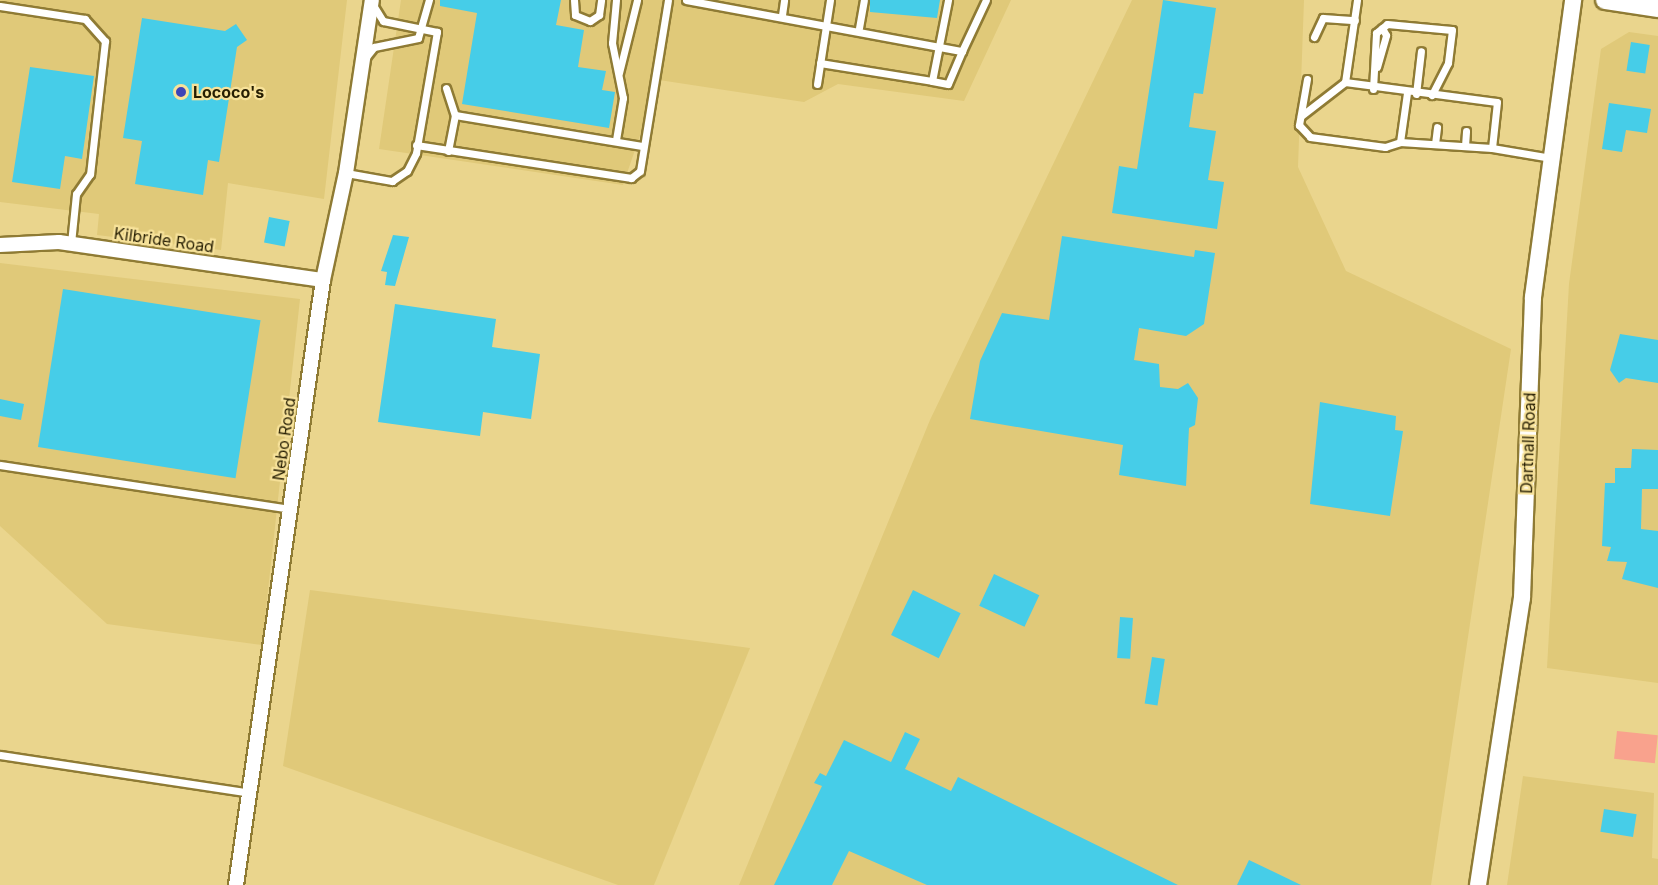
<!DOCTYPE html>
<style>
body{margin:0}
#map{position:relative;width:1658px;height:885px;overflow:hidden;background:#ead58d;font-family:Inter,sans-serif}
div>[style]{position:absolute}
.built>*{inset:0;background:#e0c979}
.green>*{inset:0;background:#f9a28d;transform-origin:0 0}
.building>*{inset:0;background:#46cde8;transform-origin:0 0}
.roads{filter:drop-shadow(2px 0 #8f7b34) drop-shadow(-2px 0 #8f7b34) drop-shadow(0 2px #8f7b34) drop-shadow(0 -2px #8f7b34)}
.service>*{height:7px;margin:-3.5px;padding:0 3.5px;transform-origin:3.5px;border-radius:3.5px;background:#fff}
.minor>*{height:14px;margin:-7px;padding:0 7px;transform-origin:7px;border-radius:7px;background:#fff}
.tertiary>*{height:16px;margin:-8px;padding:0 8px;transform-origin:8px;border-radius:8px;background:#fff}
.secondary>*{height:18px;margin:-9px;padding:0 9px;transform-origin:9px;border-radius:9px;background:#fff}
.dots>*{width:16px;height:16px;translate:-50% -50%;box-sizing:border-box;border:3px solid #f7e29a;border-radius:50%}
span{translate:-50% -50%;white-space:nowrap;text-align:center;line-height:1.15;-webkit-text-stroke:4.5px #f7e29a;paint-order:stroke}
.poi-label{font-size:16px;color:#261e02;font-weight:700}
.left{translate:0 -50%;text-align:left}
.street-label{font-size:16px;color:#261e02}
</style>
<div id="map">
<div class="built">
<div style="clip-path:polygon(0 0,347px 0,324px 199px,228px 183px,221px 250px,97px 235px,99px 214px,0 202px)"></div>
<div style="clip-path:polygon(401px 0,1011px 0,964px 101px,838px 84px,804px 102px,659px 80px,623px 185px,379px 149px)"></div>
<div style="clip-path:polygon(1132px 0,1304px 0,1298px 167px,1346px 271px,1511px 349px,1431px 885px,739px 885px,930px 420px)"></div>
<div style="clip-path:polygon(1629px 32px,1658px 36px,1658px 683px,1547px 668px,1569px 284px,1601px 49px)"></div>
<div style="clip-path:polygon(0 263px,300px 299px,262px 645px,107px 624px,0 526px)"></div>
<div style="clip-path:polygon(310px 590px,750px 648px,654px 885px,618px 885px,283px 766px)"></div>
<div style="clip-path:polygon(1523px 776px,1654px 793px,1652px 858px,1658px 859px,1658px 885px,1507px 885px)"></div>
</div>
<div class="green">
<div style="left:1617px;top:731px;width:41px;height:28px;rotate:6deg"></div>
</div>
<div class="building">
<div style="clip-path:polygon(440px 0,561px 0,556px 25px,584px 30px,578px 67px,606px 71px,602px 90px,615px 92px,609px 128px,462px 104px,477px 13px,440px 6px)"></div>
<div style="clip-path:polygon(870px 0,940px 0,937px 18px,870px 12px)"></div>
<div style="clip-path:polygon(1163px 0,1216px 8px,1203px 94px,1194px 93px,1189px 127px,1216px 131px,1208px 180px,1224px 182px,1217px 229px,1112px 213px,1119px 166px,1137px 169px)"></div>
<div style="clip-path:polygon(142px 18px,225px 31px,236px 24px,247px 40px,237px 47px,219px 162px,208px 160px,203px 195px,135px 184px,142px 141px,123px 138px)"></div>
<div style="left:1631px;top:42px;width:19px;height:29px;rotate:9deg"></div>
<div style="clip-path:polygon(30px 67px,94px 76px,82px 159px,65px 156px,60px 189px,12px 182px)"></div>
<div style="clip-path:polygon(1609px 103px,1651px 109px,1647px 133px,1626px 130px,1622px 152px,1602px 149px)"></div>
<div style="left:269px;top:217px;width:21px;height:26px;rotate:11deg"></div>
<div style="clip-path:polygon(393px 235px,409px 237px,395px 286px,385px 285px,387px 272px,381px 271px)"></div>
<div style="clip-path:polygon(1062px 236px,1194px 257px,1195px 250px,1215px 253px,1204px 324px,1186px 336px,1139px 328px,1134px 360px,1159px 364px,1160px 387px,1178px 389px,1188px 383px,1198px 398px,1195px 425px,1189px 428px,1186px 486px,1119px 475px,1123px 445px,970px 419px,980px 361px,1002px 313px,1049px 320px)"></div>
<div style="left:63px;top:289px;width:200px;height:160px;rotate:9deg"></div>
<div style="clip-path:polygon(395px 304px,496px 319px,492px 347px,540px 354px,531px 419px,483px 412px,480px 436px,378px 422px)"></div>
<div style="clip-path:polygon(1620px 334px,1658px 340px,1658px 383px,1626px 378px,1619px 383px,1610px 370px)"></div>
<div style="clip-path:polygon(0 399px,24px 404px,21px 420px,0 416px)"></div>
<div style="clip-path:polygon(1320px 402px,1396px 416px,1395px 430px,1403px 431px,1390px 516px,1310px 504px)"></div>
<div style="clip-path:polygon(1632px 449px,1658px 450px,1658px 489px,1642px 489px,1641px 529px,1658px 531px,1658px 588px,1622px 579px,1627px 562px,1607px 561px,1611px 547px,1602px 546px,1605px 483px,1615px 483px,1615px 468px,1631px 468px)"></div>
<div style="left:994px;top:574px;width:50px;height:35px;rotate:25deg"></div>
<div style="left:913px;top:590px;width:53px;height:50px;rotate:26deg"></div>
<div style="left:1120px;top:617px;width:13px;height:41px;rotate:4deg"></div>
<div style="left:1152px;top:657px;width:13px;height:47px;rotate:9deg"></div>
<div style="clip-path:polygon(905px 732px,920px 739px,905px 769px,951px 791px,958px 777px,1178px 885px,927px 885px,849px 851px,832px 885px,774px 885px,822px 786px,814px 783px,820px 773px,826px 776px,844px 740px,891px 762px)"></div>
<div style="left:1604px;top:809px;width:33px;height:23px;rotate:9deg"></div>
<div style="clip-path:polygon(1249px 860px,1301px 885px,1237px 885px)"></div>
</div>
<div class="roads">
<div class="service">
<div style="left:574px;top:0;width:15px;rotate:86deg"></div>
<div style="left:575px;top:15px;width:16px;rotate:22deg"></div>
<div style="left:590px;top:21px;width:11px;rotate:-34deg"></div>
<div style="left:599px;top:15px;width:15px;rotate:-82deg"></div>
<div style="left:616px;top:0;width:43px;rotate:95.3deg"></div>
<div style="left:612px;top:43px;width:56px;rotate:78.7deg"></div>
<div style="left:623px;top:98px;width:43px;rotate:99.5deg"></div>
<div style="left:686px;top:0;width:281px;rotate:10.5deg"></div>
<div style="left:962px;top:51px;width:56px;rotate:-64.8deg"></div>
<div style="left:1357px;top:0;width:83px;rotate:98.3deg"></div>
<div style="left:1345px;top:82px;width:153px;rotate:7.5deg"></div>
<div style="left:1497px;top:102px;width:46px;rotate:96.2deg"></div>
<div style="left:1492px;top:148px;width:60px;rotate:9.6deg"></div>
<div style="left:0;top:6px;width:86px;rotate:8.7deg"></div>
<div style="left:85px;top:19px;width:30px;rotate:48deg"></div>
<div style="left:105px;top:41px;width:134px;rotate:96.4deg"></div>
<div style="left:90px;top:174px;width:24px;rotate:125deg"></div>
<div style="left:76px;top:194px;width:49px;rotate:95.8deg"></div>
<div style="left:782px;top:15px;width:15px;rotate:-82deg"></div>
<div style="left:859px;top:28px;width:28px;rotate:-80deg"></div>
<div style="left:1314px;top:37px;width:21px;rotate:-65deg"></div>
<div style="left:1323px;top:18px;width:32px;rotate:4deg"></div>
<div style="left:366px;top:57px;width:13px;rotate:-51deg"></div>
<div style="left:374px;top:47px;width:45px;rotate:-11.6deg"></div>
<div style="left:418px;top:38px;width:40px;rotate:-74deg"></div>
<div style="left:820px;top:63px;width:113px;rotate:9.1deg"></div>
<div style="left:932px;top:81px;width:83px;rotate:-78.8deg"></div>
<div style="left:1377px;top:67px;width:33px;rotate:-74deg"></div>
<div style="left:1386px;top:35px;width:8px;rotate:-120deg"></div>
<div style="left:619px;top:73px;width:75px;rotate:-76.1deg"></div>
<div style="left:1307px;top:79px;width:47px;rotate:99.9deg"></div>
<div style="left:1299px;top:125px;width:16px;rotate:47deg"></div>
<div style="left:1310px;top:137px;width:76px;rotate:7.6deg"></div>
<div style="left:1385px;top:147px;width:16px;rotate:-18deg"></div>
<div style="left:1400px;top:142px;width:92px;rotate:3.7deg"></div>
<div style="left:932px;top:81px;width:16px;rotate:11deg"></div>
<div style="left:948px;top:84px;width:36px;rotate:-67deg"></div>
<div style="left:817px;top:84px;width:85px;rotate:-81.2deg"></div>
<div style="left:446px;top:88px;width:28px;rotate:72deg"></div>
<div style="left:1373px;top:89px;width:56px;rotate:-86.9deg"></div>
<div style="left:1376px;top:33px;width:14px;rotate:-39deg"></div>
<div style="left:1387px;top:24px;width:65px;rotate:5.3deg"></div>
<div style="left:1452px;top:30px;width:33px;rotate:97deg"></div>
<div style="left:1448px;top:63px;width:36px;rotate:117deg"></div>
<div style="left:1416px;top:94px;width:43px;rotate:-83.4deg"></div>
<div style="left:1301px;top:116px;width:56px;rotate:-37.7deg"></div>
<div style="left:1400px;top:142px;width:49px;rotate:-81.9deg"></div>
<div style="left:1435px;top:144px;width:17px;rotate:-83deg"></div>
<div style="left:416px;top:145px;width:218px;rotate:8.7deg"></div>
<div style="left:631px;top:178px;width:11px;rotate:-38deg"></div>
<div style="left:640px;top:171px;width:173px;rotate:-80.7deg"></div>
<div style="left:1465px;top:146px;width:15px;rotate:-86deg"></div>
<div style="left:448px;top:151px;width:37px;rotate:-79deg"></div>
<div style="left:455px;top:115px;width:191px;rotate:9.4deg"></div>
<div style="left:346px;top:173px;width:47px;rotate:9.9deg"></div>
<div style="left:392px;top:181px;width:18px;rotate:-34deg"></div>
<div style="left:407px;top:171px;width:20px;rotate:-63deg"></div>
<div style="left:416px;top:153px;width:123px;rotate:-80.2deg"></div>
<div style="left:437px;top:32px;width:55px;rotate:-168.5deg"></div>
<div style="left:383px;top:21px;width:19px;rotate:-122deg"></div>
<div style="left:0;top:465px;width:293px;rotate:8.6deg"></div>
<div style="left:0;top:755px;width:254px;rotate:8.6deg"></div>
</div>
<div class="minor">
<div style="left:0;top:245px;width:59px;rotate:-2.9deg"></div>
<div style="left:59px;top:242px;width:267px;rotate:8.2deg"></div>
<div style="left:236px;top:885px;width:611px;rotate:-81.82deg"></div>
<div style="left:323px;top:280px;width:109px;rotate:-77.9deg"></div>
<div style="left:346px;top:173px;width:175px;rotate:-81.5deg"></div>
</div>
<div class="tertiary">
<div style="left:1478px;top:885px;width:290px;rotate:-81.3deg"></div>
<div style="left:1522px;top:598px;width:301px;rotate:-87.9deg"></div>
<div style="left:1533px;top:297px;width:300px;rotate:-82.3deg"></div>
</div>
<div class="secondary">
<div style="left:1605px;top:0;width:54px;rotate:8.6deg"></div>
</div>
</div>
<div class="dots">
<div style="left:181px;top:92px;background:#3c43b7"></div>
</div>
<div class="poi-label">
<span class="left" style="left:193px;top:92px">Lococo's</span>
</div>
<div class="street-label">
<span style="left:164px;top:240px;rotate:8deg">Kilbride Road</span>
<span style="left:284px;top:439px;rotate:-82deg">Nebo Road</span>
<span style="left:1528px;top:443px;rotate:-88deg">Dartnall Road</span>
</div>
</div>
